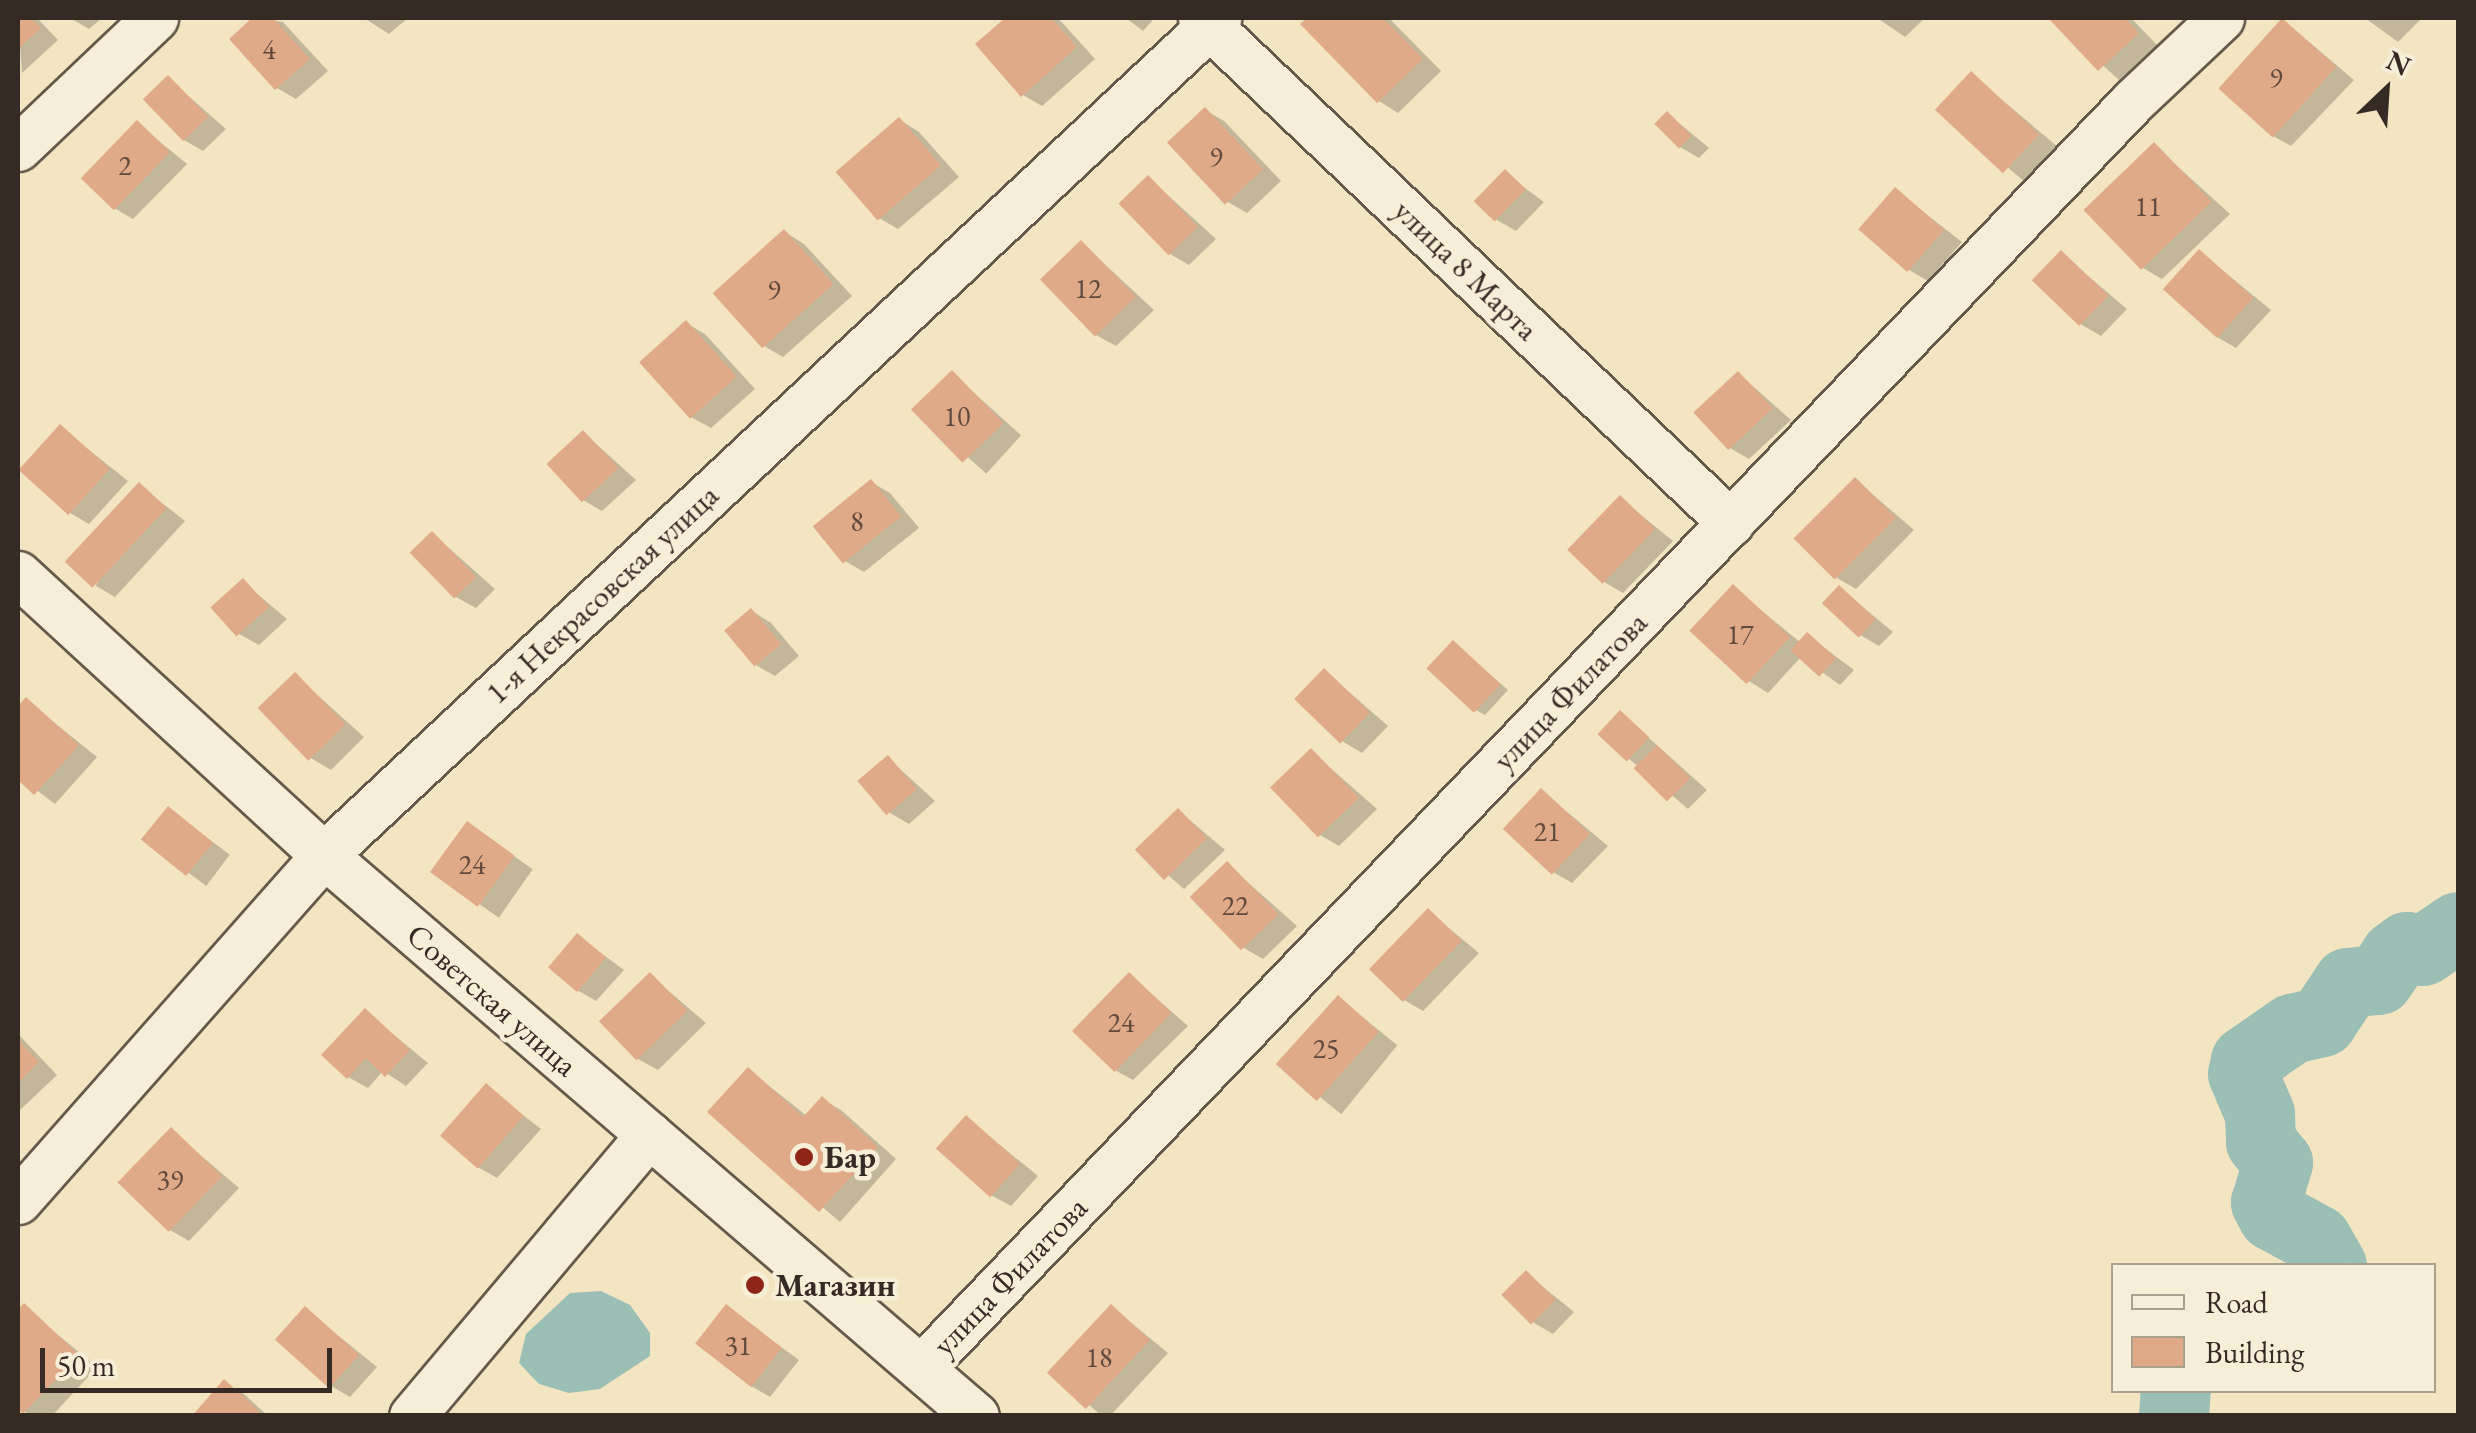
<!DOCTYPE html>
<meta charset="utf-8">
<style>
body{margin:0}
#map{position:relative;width:2476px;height:1433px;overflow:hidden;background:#f3e5c1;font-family:"EB Garamond",serif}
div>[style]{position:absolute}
.water>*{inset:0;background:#9bbfb4}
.shadow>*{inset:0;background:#0003;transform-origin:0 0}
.river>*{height:70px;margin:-35px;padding:0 35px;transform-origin:35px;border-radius:35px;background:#9bbfb4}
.building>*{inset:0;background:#e0a987;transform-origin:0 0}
.roads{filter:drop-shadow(2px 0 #65594b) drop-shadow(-2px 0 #65594b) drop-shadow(0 2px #65594b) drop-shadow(0 -2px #65594b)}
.minor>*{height:45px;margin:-22.5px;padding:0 22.5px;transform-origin:22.5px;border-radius:22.5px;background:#f7eed7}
.dots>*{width:28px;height:28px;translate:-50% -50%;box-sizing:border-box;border:5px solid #f7eed7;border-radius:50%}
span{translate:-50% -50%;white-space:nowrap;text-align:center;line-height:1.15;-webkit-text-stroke:9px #f7eed7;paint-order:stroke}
.number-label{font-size:28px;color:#604a3d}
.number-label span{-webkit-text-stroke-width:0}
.street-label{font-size:32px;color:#362a24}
.poi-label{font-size:32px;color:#362a24;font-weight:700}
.left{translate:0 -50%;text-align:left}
.frame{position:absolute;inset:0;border:20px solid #362a24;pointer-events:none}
.legend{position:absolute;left:2111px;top:1263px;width:325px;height:130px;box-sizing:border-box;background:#f7eed7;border:2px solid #aaa08f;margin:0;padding:12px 18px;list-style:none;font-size:30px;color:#362a24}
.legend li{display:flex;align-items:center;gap:20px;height:50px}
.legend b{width:50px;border:2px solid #aaa08f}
.north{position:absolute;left:2336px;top:40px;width:100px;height:100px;-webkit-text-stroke:8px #f7eed7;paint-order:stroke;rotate:25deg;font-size:28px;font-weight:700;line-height:40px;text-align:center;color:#362a24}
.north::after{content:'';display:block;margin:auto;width:35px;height:45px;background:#362a24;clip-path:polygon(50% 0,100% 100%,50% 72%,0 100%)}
.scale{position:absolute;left:40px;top:1348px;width:292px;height:45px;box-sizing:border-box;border:5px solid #362a24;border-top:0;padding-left:12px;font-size:30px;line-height:35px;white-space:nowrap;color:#362a24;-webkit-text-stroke:8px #f7eed7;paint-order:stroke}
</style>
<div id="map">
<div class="water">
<div style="clip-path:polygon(601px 1291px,630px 1305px,650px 1333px,650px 1356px,600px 1389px,569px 1393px,539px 1384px,519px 1363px,526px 1334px,570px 1293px)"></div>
</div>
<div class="shadow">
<div style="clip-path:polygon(18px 18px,37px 18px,58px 40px,22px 73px)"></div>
<div style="clip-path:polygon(70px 18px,102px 18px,89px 29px)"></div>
<div style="clip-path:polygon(256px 18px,283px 22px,328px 71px,296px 99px,277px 88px,233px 39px)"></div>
<div style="clip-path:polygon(364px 18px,408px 18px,389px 34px)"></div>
<div style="clip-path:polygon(1008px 18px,1058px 18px,1095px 59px,1042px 106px,1023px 95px,978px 44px)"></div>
<div style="clip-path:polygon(1126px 18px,1149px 18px,1152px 21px,1143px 31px)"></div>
<div style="clip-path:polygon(1310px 18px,1389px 18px,1441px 71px,1398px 113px,1379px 101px,1304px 24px)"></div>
<div style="clip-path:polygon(1877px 18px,1925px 18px,1905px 37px)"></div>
<div style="clip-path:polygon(2051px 18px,2131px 18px,2157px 45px,2119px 80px)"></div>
<div style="clip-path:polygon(2365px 18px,2422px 18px,2398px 42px)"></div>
<div style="clip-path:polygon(2283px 20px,2354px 80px,2291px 146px,2271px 135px)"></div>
<div style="left:1971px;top:74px;width:112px;height:48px;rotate:40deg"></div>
<div style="clip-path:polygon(169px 79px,226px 129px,203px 151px,184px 140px)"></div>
<div style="clip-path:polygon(1205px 110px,1224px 121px,1281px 181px,1247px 213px,1228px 202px)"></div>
<div style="clip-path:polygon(1668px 114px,1709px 148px,1699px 158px,1680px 147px)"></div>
<div style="clip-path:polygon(900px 120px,919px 132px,959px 177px,898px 229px,879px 218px)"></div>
<div style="clip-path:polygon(137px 123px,187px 164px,133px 219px,114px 208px)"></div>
<div style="clip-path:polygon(2155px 146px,2230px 214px,2162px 279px,2143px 268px)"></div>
<div style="clip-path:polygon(1505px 173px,1544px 202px,1516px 231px,1497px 220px)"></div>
<div style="clip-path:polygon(1149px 178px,1216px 239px,1189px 265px,1170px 254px)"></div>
<div style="clip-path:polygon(1895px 190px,1962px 242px,1928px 281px,1909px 270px)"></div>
<div style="clip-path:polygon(785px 232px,804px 244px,852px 296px,783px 357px,764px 346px)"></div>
<div style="clip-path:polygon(1082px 243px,1154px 310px,1116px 346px,1096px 335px)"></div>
<div style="clip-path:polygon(2200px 252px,2271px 310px,2236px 348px,2217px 337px)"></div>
<div style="clip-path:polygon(2061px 253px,2127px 309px,2101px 336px,2082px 325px)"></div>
<div style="clip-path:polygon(686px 323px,705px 334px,755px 389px,711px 428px,691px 417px)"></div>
<div style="left:952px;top:373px;width:93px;height:52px;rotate:42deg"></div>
<div style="clip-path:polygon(1739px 374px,1791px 420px,1749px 459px,1730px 448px)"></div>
<div style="clip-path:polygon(60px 427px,128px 481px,89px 524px,70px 513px)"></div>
<div style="clip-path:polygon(584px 433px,636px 480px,602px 511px,583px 500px)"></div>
<div style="clip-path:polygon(1856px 480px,1914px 530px,1856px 589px,1837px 578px)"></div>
<div style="clip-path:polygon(871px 482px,890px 493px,919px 528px,864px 572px,845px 561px)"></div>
<div style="clip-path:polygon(139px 485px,185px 521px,115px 597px,96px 586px)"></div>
<div style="clip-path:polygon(1620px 498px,1673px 541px,1623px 593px,1604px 582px)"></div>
<div style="clip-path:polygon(433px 534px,495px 589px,476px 608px,456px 597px)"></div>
<div style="clip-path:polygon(243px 582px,287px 619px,259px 645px,239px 634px)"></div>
<div style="clip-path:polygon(1734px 588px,1801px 643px,1807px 635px,1854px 670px,1840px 685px,1801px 657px,1768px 693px,1749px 681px,1694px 632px)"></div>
<div style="clip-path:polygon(1840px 588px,1893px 632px,1879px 646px,1860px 635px)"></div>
<div style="clip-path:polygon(752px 611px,771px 623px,799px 656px,775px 676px,756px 665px,728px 631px)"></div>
<div style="clip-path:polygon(1454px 643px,1508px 690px,1485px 715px,1476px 710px)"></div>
<div style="clip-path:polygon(1325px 671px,1388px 726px,1362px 753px,1342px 741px)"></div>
<div style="clip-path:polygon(295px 675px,364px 737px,331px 770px,311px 758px)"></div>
<div style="clip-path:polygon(26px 700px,97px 757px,55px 804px,18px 776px,18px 710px)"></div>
<div style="clip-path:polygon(1621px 713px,1707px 790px,1688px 809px,1628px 758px)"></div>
<div style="clip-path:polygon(1311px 751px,1377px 809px,1339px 846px,1320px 835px)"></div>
<div style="clip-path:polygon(888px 758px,935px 801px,909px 824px,890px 813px)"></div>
<div style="clip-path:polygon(1542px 791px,1608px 846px,1572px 883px,1553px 872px)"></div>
<div style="left:169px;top:809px;width:76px;height:39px;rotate:37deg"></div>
<div style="clip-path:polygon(1179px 811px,1225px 850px,1184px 889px,1138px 849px)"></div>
<div style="left:468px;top:824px;width:79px;height:59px;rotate:35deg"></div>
<div style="clip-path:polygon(1227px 864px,1297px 926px,1263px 959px,1244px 948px)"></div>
<div style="clip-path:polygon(1428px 911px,1479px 953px,1423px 1011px,1404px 1000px)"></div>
<div style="clip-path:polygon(578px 936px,624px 970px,596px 1001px,577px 990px)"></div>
<div style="clip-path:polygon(650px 975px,706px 1023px,658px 1070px,638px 1059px)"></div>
<div style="clip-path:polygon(1130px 975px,1188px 1026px,1133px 1080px,1113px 1069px)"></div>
<div style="left:1339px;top:998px;width:75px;height:89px;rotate:39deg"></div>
<div style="clip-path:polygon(365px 1011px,428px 1063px,406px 1086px,383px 1071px,368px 1088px,348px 1077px)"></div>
<div style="clip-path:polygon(18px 1034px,57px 1075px,18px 1112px)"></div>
<div style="clip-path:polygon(749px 1070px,807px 1116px,822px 1099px,841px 1110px,896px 1159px,840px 1222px,711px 1112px)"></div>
<div style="clip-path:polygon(486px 1086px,541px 1129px,497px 1178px,478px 1167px)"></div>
<div style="clip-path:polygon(967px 1118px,1038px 1176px,1011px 1206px,991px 1195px)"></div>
<div style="clip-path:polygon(171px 1130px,239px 1188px,189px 1241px,170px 1230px)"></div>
<div style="clip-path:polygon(1526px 1273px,1574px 1312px,1553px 1334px,1534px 1323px)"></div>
<div style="clip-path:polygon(24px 1307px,97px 1367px,52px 1416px,30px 1416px,18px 1405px,18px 1314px)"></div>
<div style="clip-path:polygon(726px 1307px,799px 1360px,770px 1397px,751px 1386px)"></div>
<div style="clip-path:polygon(1112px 1307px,1168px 1353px,1110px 1416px,1102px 1416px,1051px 1373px)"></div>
<div style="clip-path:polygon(305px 1309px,377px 1367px,350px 1397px,331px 1386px)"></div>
<div style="clip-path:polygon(224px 1383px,244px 1394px,268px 1416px,195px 1416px)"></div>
</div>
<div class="river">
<div style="left:2332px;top:1266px;width:30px;rotate:-120deg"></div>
<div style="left:2317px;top:1240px;width:50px;rotate:-151.4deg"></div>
<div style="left:2273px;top:1216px;width:15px;rotate:-118deg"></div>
<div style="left:2266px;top:1203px;width:42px;rotate:-73.3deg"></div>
<div style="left:2278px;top:1163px;width:27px;rotate:-129deg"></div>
<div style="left:2261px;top:1142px;width:28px;rotate:-92deg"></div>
<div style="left:2260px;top:1114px;width:43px;rotate:-113deg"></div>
<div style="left:2243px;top:1074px;width:13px;rotate:-77deg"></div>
<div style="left:2246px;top:1061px;width:56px;rotate:-34.8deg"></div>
<div style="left:2292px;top:1029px;width:31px;rotate:-13deg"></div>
<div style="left:2322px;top:1022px;width:47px;rotate:-56.3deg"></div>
<div style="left:2348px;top:983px;width:31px;rotate:-6deg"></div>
<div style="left:2379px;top:980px;width:29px;rotate:-56deg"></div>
<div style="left:2395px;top:956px;width:15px;rotate:-37deg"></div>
<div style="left:2407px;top:947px;width:16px;rotate:14deg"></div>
<div style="left:2423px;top:951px;width:42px;rotate:-34.4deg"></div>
<div style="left:2174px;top:1416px;width:26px;rotate:-86deg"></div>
</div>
<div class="building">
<div style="clip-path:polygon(18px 18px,31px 18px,41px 28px,18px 49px)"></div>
<div style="clip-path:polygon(252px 18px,273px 18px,310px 59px,275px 90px,229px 39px)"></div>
<div style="clip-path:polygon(1005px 18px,1051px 18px,1077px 47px,1021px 97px,975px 44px)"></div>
<div style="clip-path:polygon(1307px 18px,1383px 18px,1423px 59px,1377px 103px,1300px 24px)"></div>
<div style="clip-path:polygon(2048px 18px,2125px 18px,2139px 33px,2098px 71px)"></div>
<div style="left:2282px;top:18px;width:73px;height:95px;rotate:42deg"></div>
<div style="left:1971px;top:71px;width:93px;height:53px;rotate:43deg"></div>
<div style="left:168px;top:75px;width:58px;height:35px;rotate:46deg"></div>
<div style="left:1205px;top:107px;width:85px;height:52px;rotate:47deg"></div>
<div style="left:1667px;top:111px;width:35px;height:18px;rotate:45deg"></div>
<div style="left:899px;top:117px;width:64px;height:84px;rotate:49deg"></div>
<div style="left:137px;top:120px;width:46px;height:81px;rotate:44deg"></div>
<div style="left:2154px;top:142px;width:83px;height:98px;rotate:46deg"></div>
<div style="left:1505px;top:169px;width:29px;height:45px;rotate:44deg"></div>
<div style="left:1148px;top:175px;width:72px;height:41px;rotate:46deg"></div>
<div style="left:1895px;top:187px;width:65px;height:56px;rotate:41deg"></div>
<div style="left:784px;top:229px;width:74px;height:96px;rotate:48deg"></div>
<div style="left:1081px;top:240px;width:79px;height:57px;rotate:46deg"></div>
<div style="left:2199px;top:249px;width:73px;height:54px;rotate:42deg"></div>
<div style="left:2061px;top:250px;width:66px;height:42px;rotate:44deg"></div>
<div style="left:686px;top:320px;width:76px;height:63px;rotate:48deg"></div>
<div style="left:952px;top:370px;width:74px;height:57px;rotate:46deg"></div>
<div style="left:1738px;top:371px;width:51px;height:61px;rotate:47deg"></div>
<div style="left:60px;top:424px;width:67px;height:62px;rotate:42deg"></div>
<div style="left:583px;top:430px;width:52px;height:50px;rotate:47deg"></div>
<div style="left:1855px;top:477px;width:58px;height:87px;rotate:45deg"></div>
<div style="left:871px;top:479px;width:48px;height:75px;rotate:51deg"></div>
<div style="left:139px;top:482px;width:38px;height:109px;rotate:43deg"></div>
<div style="left:1620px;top:495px;width:49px;height:76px;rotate:44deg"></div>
<div style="left:432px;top:531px;width:64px;height:31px;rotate:46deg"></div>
<div style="left:243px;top:578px;width:39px;height:44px;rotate:48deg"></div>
<div style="left:1733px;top:584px;width:78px;height:64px;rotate:43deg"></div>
<div style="left:1839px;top:585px;width:50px;height:25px;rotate:43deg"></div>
<div style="left:751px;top:608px;width:47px;height:35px;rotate:50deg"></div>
<div style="left:1807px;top:632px;width:39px;height:25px;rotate:42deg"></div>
<div style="left:1453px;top:640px;width:65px;height:39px;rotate:43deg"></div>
<div style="left:1324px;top:668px;width:64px;height:43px;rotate:44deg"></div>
<div style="left:295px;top:672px;width:73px;height:52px;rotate:46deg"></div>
<div style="clip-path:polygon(26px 697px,79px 745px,34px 795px,18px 780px,18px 706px)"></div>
<div style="left:1620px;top:710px;width:40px;height:33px;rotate:43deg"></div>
<div style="left:1657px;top:745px;width:47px;height:33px;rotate:45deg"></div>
<div style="left:1311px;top:748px;width:69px;height:57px;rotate:46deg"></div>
<div style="left:888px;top:755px;width:45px;height:40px;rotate:50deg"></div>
<div style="left:1541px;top:788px;width:67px;height:56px;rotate:43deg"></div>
<div style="left:168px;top:806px;width:58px;height:43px;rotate:39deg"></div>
<div style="left:1178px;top:808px;width:42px;height:60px;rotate:46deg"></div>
<div style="left:467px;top:821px;width:59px;height:63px;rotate:36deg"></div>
<div style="left:1227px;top:861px;width:74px;height:52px;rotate:46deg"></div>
<div style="left:1428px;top:908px;width:47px;height:85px;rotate:44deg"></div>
<div style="left:577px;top:933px;width:38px;height:45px;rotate:40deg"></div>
<div style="left:650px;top:972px;width:54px;height:71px;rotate:46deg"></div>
<div style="left:1129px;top:972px;width:59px;height:82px;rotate:44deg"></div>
<div style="left:1338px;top:995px;width:55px;height:93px;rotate:42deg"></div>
<div style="clip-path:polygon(365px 1008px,410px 1050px,385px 1077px,366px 1058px,347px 1079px,321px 1055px)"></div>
<div style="clip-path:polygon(18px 1040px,39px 1062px,18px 1083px)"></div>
<div style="clip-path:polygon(748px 1067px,803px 1117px,822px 1096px,878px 1147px,819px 1212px,707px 1112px)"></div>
<div style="left:486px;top:1083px;width:50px;height:70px;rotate:41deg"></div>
<div style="left:966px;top:1115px;width:73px;height:45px;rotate:42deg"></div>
<div style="left:171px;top:1127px;width:71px;height:77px;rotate:44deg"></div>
<div style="left:1526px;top:1270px;width:42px;height:35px;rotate:45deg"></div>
<div style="clip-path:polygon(24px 1303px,79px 1355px,23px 1414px,18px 1409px,18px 1310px)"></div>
<div style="left:726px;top:1304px;width:71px;height:50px;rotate:38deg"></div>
<div style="left:1111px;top:1304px;width:53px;height:94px;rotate:43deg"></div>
<div style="left:305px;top:1306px;width:73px;height:45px;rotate:42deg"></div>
<div style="clip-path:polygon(224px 1379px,264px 1416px,192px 1416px)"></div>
</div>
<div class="roads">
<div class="minor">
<div style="left:1201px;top:18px;width:732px;rotate:43.62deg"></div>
<div style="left:18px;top:148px;width:189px;rotate:-43.5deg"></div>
<div style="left:18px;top:574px;width:415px;rotate:42.6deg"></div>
<div style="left:324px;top:855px;width:860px;rotate:40.71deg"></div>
<div style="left:18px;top:1201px;width:462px;rotate:-48.5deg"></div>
<div style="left:324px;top:855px;width:1225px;rotate:-43.11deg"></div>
<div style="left:922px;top:1367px;width:1752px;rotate:-46.27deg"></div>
<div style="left:2133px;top:101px;width:121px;rotate:-43.3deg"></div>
<div style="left:412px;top:1416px;width:368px;rotate:-49.9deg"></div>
</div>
</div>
<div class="dots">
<div style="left:804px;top:1157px;background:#8f2418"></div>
<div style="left:755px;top:1285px;background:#8f2418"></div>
</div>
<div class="number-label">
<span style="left:269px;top:49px">4</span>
<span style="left:2276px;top:77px">9</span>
<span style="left:1216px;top:156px">9</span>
<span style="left:125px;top:165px">2</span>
<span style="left:2148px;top:206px">11</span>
<span style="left:1088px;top:288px">12</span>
<span style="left:774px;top:289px">9</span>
<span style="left:957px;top:416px">10</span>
<span style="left:857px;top:521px">8</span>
<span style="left:1740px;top:634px">17</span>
<span style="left:1547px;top:831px">21</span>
<span style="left:472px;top:864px">24</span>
<span style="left:1235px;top:905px">22</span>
<span style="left:1121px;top:1022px">24</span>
<span style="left:1326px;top:1048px">25</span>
<span style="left:170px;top:1179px">39</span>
<span style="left:738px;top:1345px">31</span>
<span style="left:1099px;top:1357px">18</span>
</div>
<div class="street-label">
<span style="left:1466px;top:270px;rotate:44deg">улица 8 Марта</span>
<span style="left:602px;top:594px;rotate:-43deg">1-я Некрасовская улица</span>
<span style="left:1570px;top:691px;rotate:-46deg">улица Филатова</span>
<span style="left:492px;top:1000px;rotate:41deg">Советская улица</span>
<span style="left:1010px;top:1276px;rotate:-46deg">улица Филатова</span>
</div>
<div class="poi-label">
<span class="left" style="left:824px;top:1157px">Бар</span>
<span class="left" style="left:775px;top:1285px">Магазин</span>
</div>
<div class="frame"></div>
<ul class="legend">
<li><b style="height:12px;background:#f7eed7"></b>Road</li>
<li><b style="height:28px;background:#e0a987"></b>Building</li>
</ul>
<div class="north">N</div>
<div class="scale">50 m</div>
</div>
